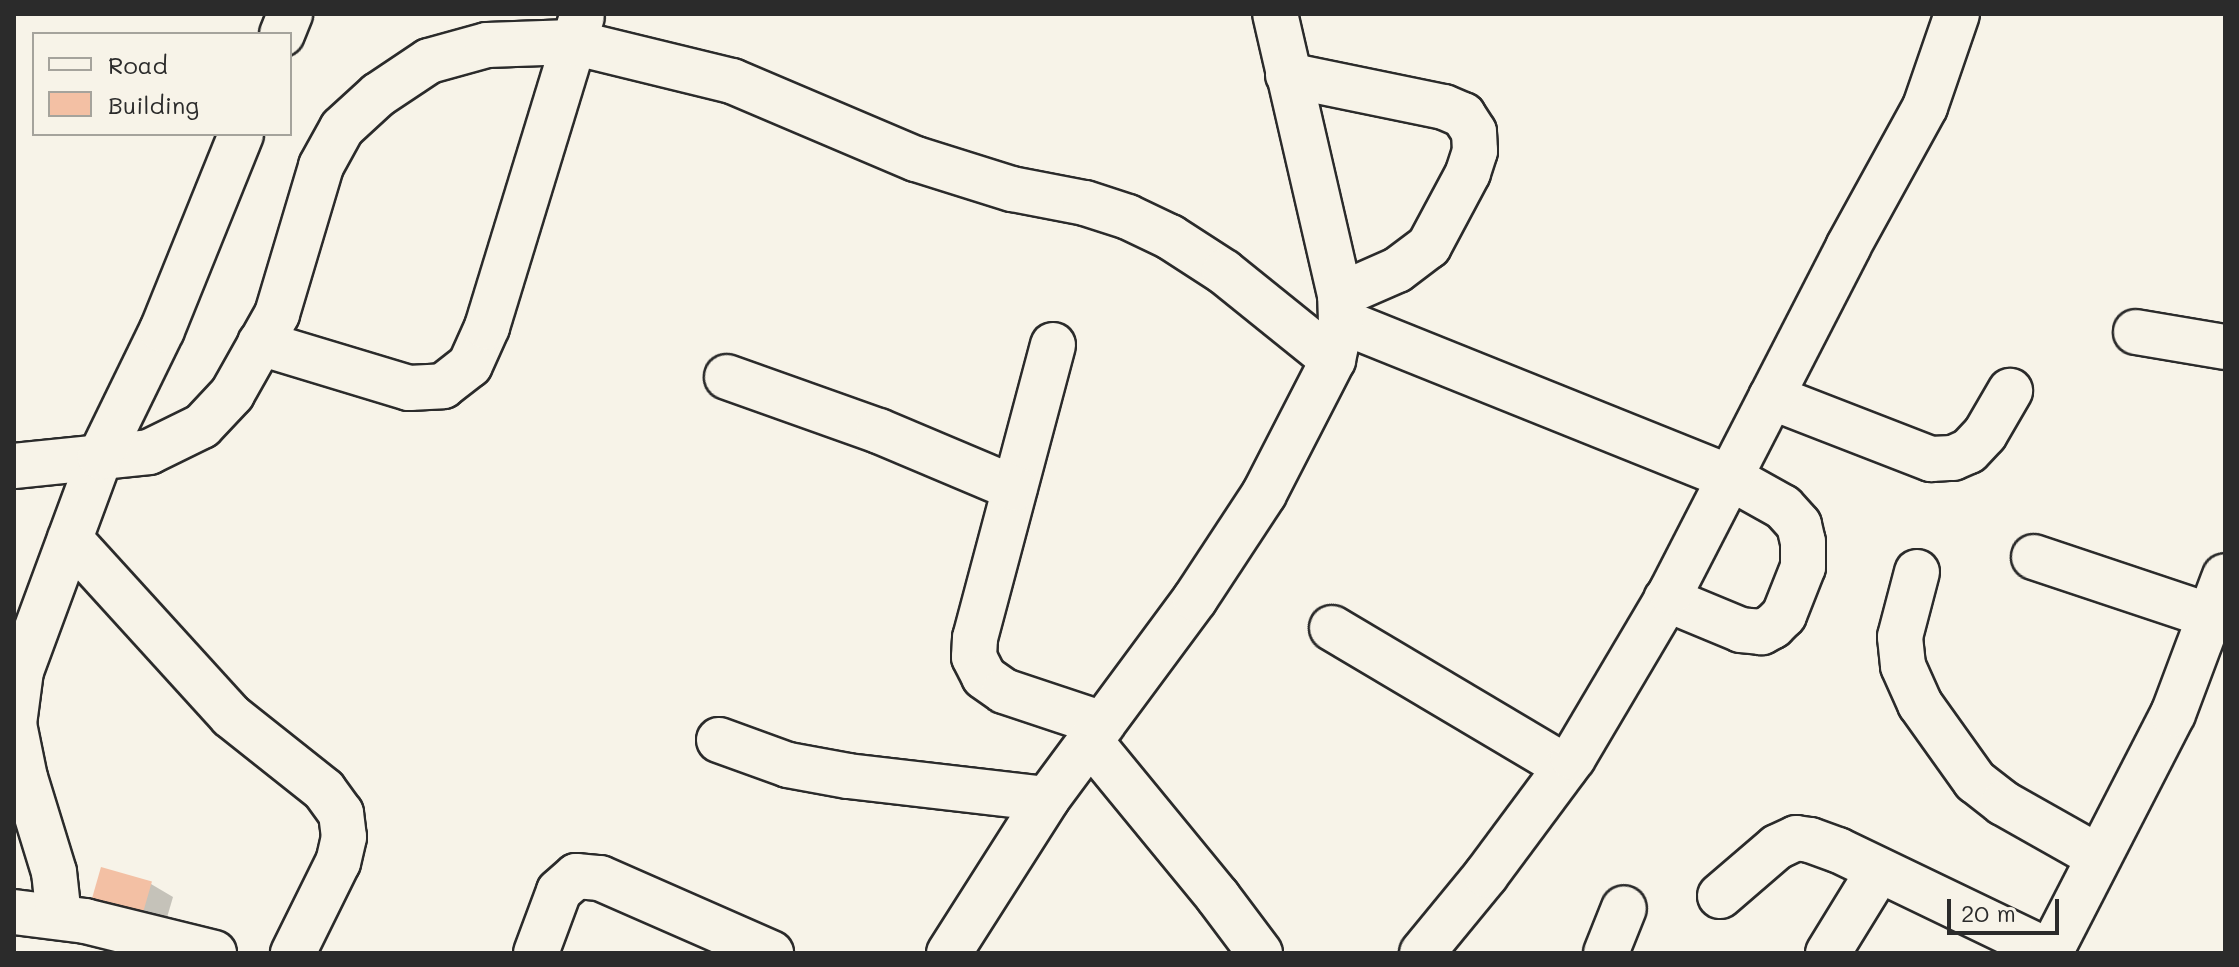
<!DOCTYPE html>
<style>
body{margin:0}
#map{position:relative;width:2239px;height:967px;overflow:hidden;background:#f7f3e8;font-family:Mali,sans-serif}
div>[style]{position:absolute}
.shadow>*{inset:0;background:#0003}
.building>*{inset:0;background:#f3c0a4;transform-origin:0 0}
.roads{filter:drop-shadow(2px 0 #2b2b2b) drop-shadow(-2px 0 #2b2b2b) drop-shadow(0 2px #2b2b2b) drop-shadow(0 -2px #2b2b2b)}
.minor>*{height:44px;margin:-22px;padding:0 22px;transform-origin:22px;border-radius:22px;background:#f7f3e8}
span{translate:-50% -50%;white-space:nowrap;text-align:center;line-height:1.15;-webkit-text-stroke:6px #f7f3e8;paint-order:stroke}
.frame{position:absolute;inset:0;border:16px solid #2b2b2b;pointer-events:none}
.legend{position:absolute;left:32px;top:32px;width:260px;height:104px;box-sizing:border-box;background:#f7f3e8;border:2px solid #a5a39c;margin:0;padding:10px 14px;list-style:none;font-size:24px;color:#2b2b2b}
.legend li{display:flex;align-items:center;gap:16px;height:40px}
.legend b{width:40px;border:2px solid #a5a39c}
.scale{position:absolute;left:1947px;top:899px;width:112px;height:36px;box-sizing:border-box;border:4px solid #2b2b2b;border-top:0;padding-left:10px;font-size:24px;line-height:28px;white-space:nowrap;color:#2b2b2b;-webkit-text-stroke:6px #f7f3e8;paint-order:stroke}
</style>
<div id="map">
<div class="shadow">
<div style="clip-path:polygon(102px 870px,151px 884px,173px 897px,161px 938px)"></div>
</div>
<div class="building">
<div style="left:101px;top:867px;width:53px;height:46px;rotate:16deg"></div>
</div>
<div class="roads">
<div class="minor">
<div style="left:282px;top:34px;width:22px;rotate:-68deg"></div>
<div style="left:1288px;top:75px;width:159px;rotate:11.6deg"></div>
<div style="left:1444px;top:107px;width:21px;rotate:23deg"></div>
<div style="left:1463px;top:115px;width:20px;rotate:57deg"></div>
<div style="left:1474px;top:132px;width:19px;rotate:87deg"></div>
<div style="left:1475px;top:151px;width:23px;rotate:108deg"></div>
<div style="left:1468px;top:173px;width:83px;rotate:118.1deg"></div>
<div style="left:1429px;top:246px;width:40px;rotate:143deg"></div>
<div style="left:1397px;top:270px;width:62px;rotate:156.3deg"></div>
<div style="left:1341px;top:321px;width:418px;rotate:21.9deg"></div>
<div style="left:1729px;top:477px;width:62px;rotate:29.1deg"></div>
<div style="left:1783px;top:507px;width:24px;rotate:48deg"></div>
<div style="left:1799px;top:525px;width:17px;rotate:77deg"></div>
<div style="left:1803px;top:542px;width:25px;rotate:90deg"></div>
<div style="left:1803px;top:567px;width:52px;rotate:111.6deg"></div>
<div style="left:1784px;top:615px;width:16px;rotate:135deg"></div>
<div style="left:1773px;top:626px;width:13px;rotate:151deg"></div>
<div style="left:1762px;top:632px;width:21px;rotate:-175deg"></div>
<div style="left:1741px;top:630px;width:81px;rotate:-157.5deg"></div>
<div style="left:2136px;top:332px;width:90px;rotate:9.6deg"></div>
<div style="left:260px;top:343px;width:156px;rotate:16.8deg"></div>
<div style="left:409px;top:388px;width:34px;rotate:-3deg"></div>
<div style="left:443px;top:386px;width:34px;rotate:-38deg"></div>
<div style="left:470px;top:365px;width:42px;rotate:-65.9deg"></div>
<div style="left:487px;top:327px;width:324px;rotate:-73deg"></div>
<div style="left:1053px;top:345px;width:303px;rotate:104.9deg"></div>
<div style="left:975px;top:638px;width:19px;rotate:93deg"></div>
<div style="left:974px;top:657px;width:22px;rotate:63deg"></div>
<div style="left:984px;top:677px;width:24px;rotate:35deg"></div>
<div style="left:1004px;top:691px;width:104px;rotate:18.4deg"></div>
<div style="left:727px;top:377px;width:161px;rotate:19.6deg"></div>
<div style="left:879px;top:431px;width:147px;rotate:22.9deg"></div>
<div style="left:1771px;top:397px;width:172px;rotate:21.2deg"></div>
<div style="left:1931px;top:459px;width:22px;rotate:-3deg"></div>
<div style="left:1953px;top:458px;width:17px;rotate:-24deg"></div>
<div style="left:1969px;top:451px;width:23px;rotate:-47deg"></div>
<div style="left:1985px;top:434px;width:50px;rotate:-59.8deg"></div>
<div style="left:14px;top:466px;width:136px;rotate:-5.9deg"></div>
<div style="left:149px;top:452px;width:59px;rotate:-26.1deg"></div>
<div style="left:202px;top:426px;width:44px;rotate:-46.8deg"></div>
<div style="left:232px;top:394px;width:92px;rotate:-60.6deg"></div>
<div style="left:277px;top:314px;width:154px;rotate:-73.4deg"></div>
<div style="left:321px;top:166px;width:43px;rotate:-61.1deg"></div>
<div style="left:342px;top:128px;width:49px;rotate:-42.5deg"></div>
<div style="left:378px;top:95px;width:61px;rotate:-33.7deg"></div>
<div style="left:429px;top:61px;width:60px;rotate:-15.4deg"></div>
<div style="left:487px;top:45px;width:85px;rotate:-2deg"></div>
<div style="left:572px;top:42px;width:165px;rotate:13.7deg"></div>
<div style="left:732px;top:81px;width:200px;rotate:23deg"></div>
<div style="left:916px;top:159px;width:101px;rotate:17.4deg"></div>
<div style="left:1012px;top:189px;width:74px;rotate:10.9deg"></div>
<div style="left:1085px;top:203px;width:45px;rotate:18deg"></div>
<div style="left:1128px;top:217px;width:47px;rotate:25.5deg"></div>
<div style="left:1170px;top:237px;width:64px;rotate:32.9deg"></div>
<div style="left:1224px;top:272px;width:140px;rotate:38.9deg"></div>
<div style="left:70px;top:539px;width:239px;rotate:47.7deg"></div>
<div style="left:231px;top:716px;width:119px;rotate:38.5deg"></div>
<div style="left:324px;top:790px;width:29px;rotate:54deg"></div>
<div style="left:341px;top:813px;width:24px;rotate:83deg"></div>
<div style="left:344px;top:837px;width:26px;rotate:103deg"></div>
<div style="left:338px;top:862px;width:102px;rotate:116.3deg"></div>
<div style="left:2034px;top:557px;width:186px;rotate:18.5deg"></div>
<div style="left:1917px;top:572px;width:67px;rotate:104.7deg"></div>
<div style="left:1900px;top:637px;width:29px;rotate:84deg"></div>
<div style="left:1903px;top:666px;width:42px;rotate:65.9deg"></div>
<div style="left:1920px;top:704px;width:95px;rotate:54.5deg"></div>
<div style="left:1975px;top:781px;width:36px;rotate:38deg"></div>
<div style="left:2003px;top:803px;width:108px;rotate:29.4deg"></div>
<div style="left:1332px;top:628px;width:272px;rotate:30.7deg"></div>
<div style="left:719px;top:740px;width:73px;rotate:19.9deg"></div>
<div style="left:788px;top:765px;width:61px;rotate:10.4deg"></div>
<div style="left:848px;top:776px;width:200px;rotate:6.6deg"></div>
<div style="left:1090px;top:741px;width:202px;rotate:50.6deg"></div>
<div style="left:1218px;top:897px;width:70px;rotate:53.1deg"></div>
<div style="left:1720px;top:896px;width:75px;rotate:-40.7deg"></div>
<div style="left:1777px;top:847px;width:21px;rotate:-25deg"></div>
<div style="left:1796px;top:838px;width:14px;rotate:8deg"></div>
<div style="left:1810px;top:840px;width:30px;rotate:20deg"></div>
<div style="left:1838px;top:850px;width:235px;rotate:25.7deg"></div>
<div style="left:14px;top:912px;width:72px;rotate:7.2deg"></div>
<div style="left:85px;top:921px;width:133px;rotate:13.9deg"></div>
<div style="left:59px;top:917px;width:45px;rotate:-96.3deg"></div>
<div style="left:54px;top:872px;width:98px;rotate:-107.1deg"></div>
<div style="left:25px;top:778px;width:55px;rotate:-101.5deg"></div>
<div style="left:14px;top:724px;width:53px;rotate:-82.5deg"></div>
<div style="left:21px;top:671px;width:228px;rotate:-69.7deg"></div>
<div style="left:100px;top:457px;width:141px;rotate:-64deg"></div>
<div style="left:162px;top:330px;width:211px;rotate:-68deg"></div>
<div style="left:536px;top:953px;width:66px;rotate:-69.6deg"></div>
<div style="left:559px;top:891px;width:23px;rotate:-41deg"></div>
<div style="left:576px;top:876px;width:24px;rotate:5deg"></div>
<div style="left:600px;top:878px;width:187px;rotate:23.7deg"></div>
<div style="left:949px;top:953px;width:183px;rotate:-57.5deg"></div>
<div style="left:1047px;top:799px;width:249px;rotate:-53.5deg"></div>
<div style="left:1195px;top:599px;width:126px;rotate:-56.7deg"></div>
<div style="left:1264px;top:494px;width:151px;rotate:-62.8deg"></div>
<div style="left:1333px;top:360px;width:40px;rotate:-78deg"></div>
<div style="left:1341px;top:321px;width:26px;rotate:-92deg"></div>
<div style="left:1340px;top:295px;width:288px;rotate:-103deg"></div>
<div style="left:1422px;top:953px;width:101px;rotate:-50.6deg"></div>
<div style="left:1486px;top:875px;width:146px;rotate:-53.4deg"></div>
<div style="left:1573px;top:758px;width:193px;rotate:-59.4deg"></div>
<div style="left:1671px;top:592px;width:388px;rotate:-62.8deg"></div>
<div style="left:1848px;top:247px;width:160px;rotate:-61.2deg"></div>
<div style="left:1925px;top:107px;width:98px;rotate:-71deg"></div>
<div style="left:1606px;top:953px;width:48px;rotate:-68.2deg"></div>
<div style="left:1828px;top:953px;width:97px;rotate:-58.4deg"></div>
<div style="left:2050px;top:953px;width:269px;rotate:-62.8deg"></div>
<div style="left:2173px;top:714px;width:147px;rotate:-69.4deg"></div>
</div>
</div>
<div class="frame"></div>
<ul class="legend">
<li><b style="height:10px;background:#f7f3e8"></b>Road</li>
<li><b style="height:22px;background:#f3c0a4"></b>Building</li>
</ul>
<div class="scale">20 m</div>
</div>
